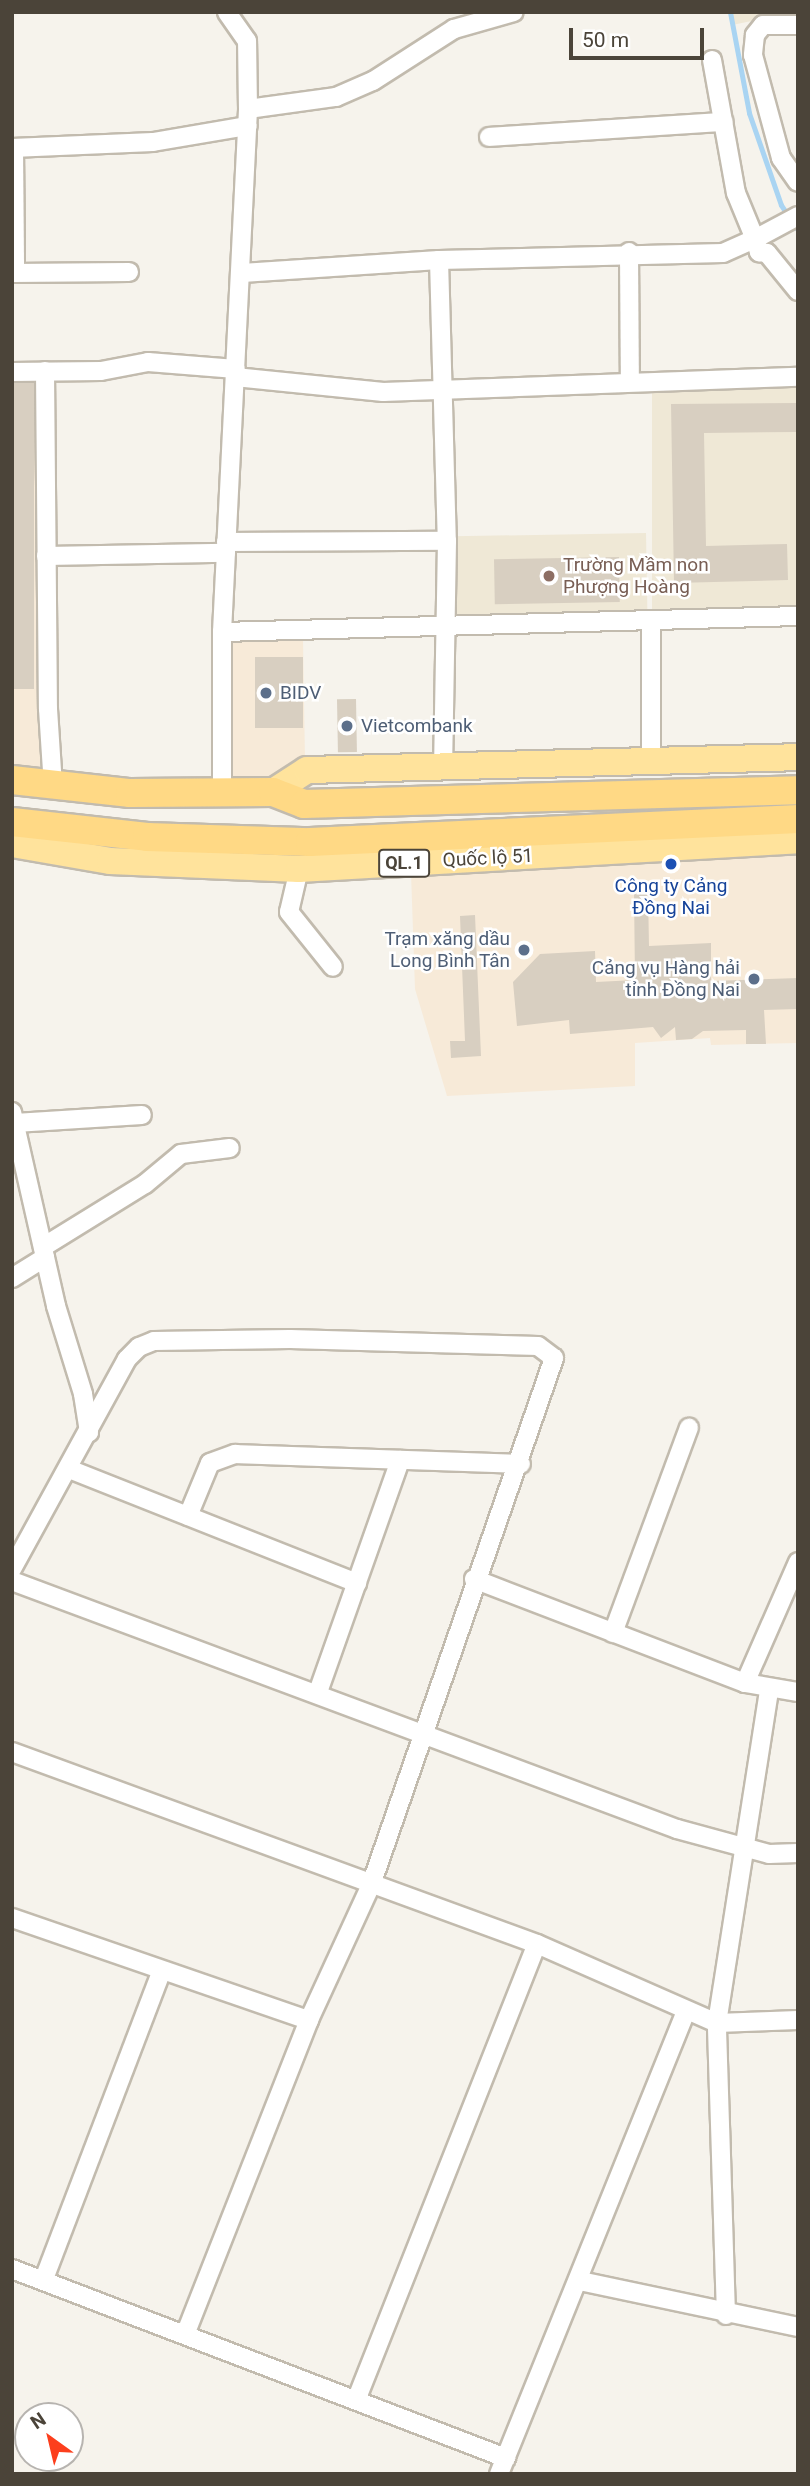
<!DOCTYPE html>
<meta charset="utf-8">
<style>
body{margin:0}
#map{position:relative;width:810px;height:2486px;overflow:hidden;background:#f6f3ec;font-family:Roboto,sans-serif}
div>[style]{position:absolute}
.commercial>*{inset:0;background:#f7ead8}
.education>*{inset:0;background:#efe8d6;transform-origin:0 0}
.stream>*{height:5px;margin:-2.5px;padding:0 2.5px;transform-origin:2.5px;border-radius:2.5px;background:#a9d4f2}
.building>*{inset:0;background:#d8cfc1;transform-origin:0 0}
.roads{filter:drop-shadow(2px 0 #c2bbae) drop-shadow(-2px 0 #c2bbae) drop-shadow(0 2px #c2bbae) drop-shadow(0 -2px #c2bbae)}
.minor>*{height:18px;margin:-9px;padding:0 9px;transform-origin:9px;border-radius:9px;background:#fff}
.primary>*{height:26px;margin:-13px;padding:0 13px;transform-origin:13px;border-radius:13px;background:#ffe39c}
.trunk>*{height:28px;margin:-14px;padding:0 14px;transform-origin:14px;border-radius:14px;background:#ffd985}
.dots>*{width:19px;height:19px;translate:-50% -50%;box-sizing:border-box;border:4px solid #fff;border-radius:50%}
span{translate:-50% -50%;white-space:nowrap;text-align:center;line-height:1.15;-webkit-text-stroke:5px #fff;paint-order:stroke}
.shield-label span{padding:2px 5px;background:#fff;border:2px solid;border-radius:5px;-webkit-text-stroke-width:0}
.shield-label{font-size:18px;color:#4b4439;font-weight:700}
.education-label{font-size:19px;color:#785e54}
.left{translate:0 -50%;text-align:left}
.service-label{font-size:19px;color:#4e5e75}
.right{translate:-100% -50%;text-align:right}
.street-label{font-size:19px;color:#4b4439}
.transit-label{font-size:19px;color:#164399}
.frame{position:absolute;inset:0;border:14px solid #4b4439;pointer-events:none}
.north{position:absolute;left:14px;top:2402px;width:70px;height:70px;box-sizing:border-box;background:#fff;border:2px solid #b7b4b0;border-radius:50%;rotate:326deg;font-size:19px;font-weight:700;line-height:28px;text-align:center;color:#4b4439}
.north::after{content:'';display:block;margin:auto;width:24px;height:32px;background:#fc3f1d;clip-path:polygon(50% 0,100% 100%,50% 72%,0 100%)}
.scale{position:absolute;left:569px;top:28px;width:135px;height:32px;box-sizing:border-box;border:4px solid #4b4439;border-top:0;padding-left:9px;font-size:21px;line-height:24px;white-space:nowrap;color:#4b4439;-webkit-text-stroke:5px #fff;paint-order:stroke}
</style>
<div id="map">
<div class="commercial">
<div style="clip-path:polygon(12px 378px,38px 378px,46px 775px,12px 769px)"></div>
<div style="clip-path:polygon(229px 639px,303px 639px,305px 760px,270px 782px,228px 782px)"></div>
<div style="clip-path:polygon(798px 850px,798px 1043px,711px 1045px,710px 1038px,635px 1043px,635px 1086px,447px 1096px,415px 989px,411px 873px)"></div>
</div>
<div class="education">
<div style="clip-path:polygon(730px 12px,798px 12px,798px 19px,777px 16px,732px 25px)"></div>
<div style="left:798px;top:384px;width:225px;height:146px;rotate:90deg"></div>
<div style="left:646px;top:533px;width:80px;height:193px;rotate:89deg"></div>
</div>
<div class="stream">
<div style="left:730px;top:12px;width:103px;rotate:79.3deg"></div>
<div style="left:749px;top:113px;width:97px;rotate:70.8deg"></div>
<div style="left:781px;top:205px;width:30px;rotate:56deg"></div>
</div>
<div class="building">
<div style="left:12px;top:383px;width:22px;height:306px"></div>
<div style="clip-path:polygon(796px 403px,796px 432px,704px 433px,706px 546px,787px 544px,788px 580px,674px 583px,671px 404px)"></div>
<div style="left:619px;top:557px;width:45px;height:125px;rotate:89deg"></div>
<div style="left:255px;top:657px;width:48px;height:71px"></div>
<div style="left:356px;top:699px;width:53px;height:19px;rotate:89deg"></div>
<div style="clip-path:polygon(634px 893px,648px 893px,649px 946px,711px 943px,711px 981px,798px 978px,798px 1009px,764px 1010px,766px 1044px,746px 1044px,746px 1030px,703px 1031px,692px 1039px,676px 1040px,675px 1027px,661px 1038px,653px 1027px,570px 1034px,569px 1020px,517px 1026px,513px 982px,540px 954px,595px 951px,596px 982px,635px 980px)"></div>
<div style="clip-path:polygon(475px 915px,481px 1056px,451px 1058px,450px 1041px,465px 1041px,460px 916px)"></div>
</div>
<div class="roads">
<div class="minor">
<div style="left:798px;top:25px;width:35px;rotate:180deg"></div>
<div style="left:763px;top:25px;width:13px;rotate:129deg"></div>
<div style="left:755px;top:35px;width:20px;rotate:96deg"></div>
<div style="left:753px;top:55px;width:107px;rotate:74.8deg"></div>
<div style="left:781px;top:158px;width:29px;rotate:55deg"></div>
<div style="left:712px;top:60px;width:135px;rotate:79.8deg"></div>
<div style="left:736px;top:193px;width:50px;rotate:67.6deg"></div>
<div style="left:755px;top:239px;width:49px;rotate:-28.1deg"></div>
<div style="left:248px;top:109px;width:89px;rotate:-7.8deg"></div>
<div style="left:336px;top:97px;width:40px;rotate:-23.4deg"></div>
<div style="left:373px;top:81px;width:96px;rotate:-32.7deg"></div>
<div style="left:454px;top:29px;width:62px;rotate:-15.8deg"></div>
<div style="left:489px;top:137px;width:235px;rotate:-3.7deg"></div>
<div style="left:12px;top:148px;width:141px;rotate:-2.4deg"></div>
<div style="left:153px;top:142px;width:96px;rotate:-9.6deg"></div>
<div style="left:14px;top:148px;width:125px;rotate:89.5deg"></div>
<div style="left:629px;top:252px;width:129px;rotate:89.6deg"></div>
<div style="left:439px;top:260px;width:281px;rotate:88.4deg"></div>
<div style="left:447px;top:541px;width:227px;rotate:91deg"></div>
<div style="left:12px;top:273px;width:117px;rotate:-0.5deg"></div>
<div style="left:242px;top:273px;width:197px;rotate:-3.8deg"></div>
<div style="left:439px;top:260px;width:284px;rotate:-1.4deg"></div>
<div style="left:723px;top:253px;width:35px;rotate:-24deg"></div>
<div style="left:755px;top:239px;width:14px;rotate:73deg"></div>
<div style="left:759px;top:252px;width:8px;rotate:7deg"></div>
<div style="left:767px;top:253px;width:49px;rotate:50.8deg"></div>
<div style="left:45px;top:371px;width:338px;rotate:89.5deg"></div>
<div style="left:48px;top:709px;width:77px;rotate:86.3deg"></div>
<div style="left:12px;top:372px;width:89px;rotate:-0.6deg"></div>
<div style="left:101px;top:371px;width:48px;rotate:-10.8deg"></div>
<div style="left:148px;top:362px;width:88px;rotate:4.5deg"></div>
<div style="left:235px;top:377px;width:149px;rotate:5.8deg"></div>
<div style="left:383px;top:392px;width:415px;rotate:-2.1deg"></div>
<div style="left:226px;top:542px;width:221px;rotate:-0.3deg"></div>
<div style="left:46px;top:556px;width:180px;rotate:-1deg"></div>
<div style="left:651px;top:620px;width:142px;rotate:90deg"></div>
<div style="left:222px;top:632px;width:576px;rotate:-1.59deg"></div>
<div style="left:222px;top:793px;width:161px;rotate:-90deg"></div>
<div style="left:222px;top:632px;width:524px;rotate:-87.15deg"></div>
<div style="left:248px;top:109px;width:68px;rotate:-90.8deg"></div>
<div style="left:247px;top:41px;width:35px;rotate:-125deg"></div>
<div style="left:299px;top:869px;width:44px;rotate:103.1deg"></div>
<div style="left:289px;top:912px;width:70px;rotate:51.3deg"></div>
<div style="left:12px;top:1112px;width:199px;rotate:77.2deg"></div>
<div style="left:56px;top:1306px;width:92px;rotate:72.9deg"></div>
<div style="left:83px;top:1394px;width:39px;rotate:81deg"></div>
<div style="left:15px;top:1123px;width:127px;rotate:-3.6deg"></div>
<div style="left:43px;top:1247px;width:120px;rotate:-31.7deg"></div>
<div style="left:145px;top:1184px;width:47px;rotate:-39.8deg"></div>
<div style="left:181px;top:1154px;width:49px;rotate:-7deg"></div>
<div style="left:12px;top:1278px;width:39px;rotate:-32deg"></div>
<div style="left:69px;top:1469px;width:310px;rotate:21.6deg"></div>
<div style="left:188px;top:1516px;width:57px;rotate:-67.5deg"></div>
<div style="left:210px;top:1463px;width:27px;rotate:-20deg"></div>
<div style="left:235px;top:1454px;width:286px;rotate:2deg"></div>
<div style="left:12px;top:1569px;width:239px;rotate:-61.3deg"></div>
<div style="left:127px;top:1359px;width:17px;rotate:-45deg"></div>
<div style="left:139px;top:1347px;width:16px;rotate:-22deg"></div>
<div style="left:154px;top:1341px;width:136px;rotate:-0.8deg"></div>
<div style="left:290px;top:1339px;width:248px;rotate:1.6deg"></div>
<div style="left:538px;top:1346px;width:20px;rotate:37deg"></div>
<div style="left:554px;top:1358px;width:558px;rotate:109.15deg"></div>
<div style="left:371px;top:1885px;width:149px;rotate:114.7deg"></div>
<div style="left:309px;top:2020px;width:336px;rotate:111.5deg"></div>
<div style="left:474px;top:1579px;width:290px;rotate:21deg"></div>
<div style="left:745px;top:1683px;width:54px;rotate:9.6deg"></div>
<div style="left:12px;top:1581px;width:710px;rotate:20.45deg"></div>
<div style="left:677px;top:1829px;width:95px;rotate:15.2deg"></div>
<div style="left:769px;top:1854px;width:29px;rotate:-2deg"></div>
<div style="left:613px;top:1633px;width:219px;rotate:-69.7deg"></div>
<div style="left:745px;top:1683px;width:132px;rotate:-66.3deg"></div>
<div style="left:318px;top:1692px;width:246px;rotate:-70.5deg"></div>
<div style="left:12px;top:1752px;width:559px;rotate:20.09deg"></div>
<div style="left:537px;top:1944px;width:197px;rotate:23.7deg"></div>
<div style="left:717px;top:2023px;width:81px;rotate:-2.1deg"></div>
<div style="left:12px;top:1918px;width:314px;rotate:19deg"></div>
<div style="left:12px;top:2269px;width:529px;rotate:20.94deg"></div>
<div style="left:44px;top:2279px;width:329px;rotate:-69.1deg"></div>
<div style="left:580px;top:2281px;width:223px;rotate:11.9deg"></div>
<div style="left:726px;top:2315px;width:292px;rotate:-91.8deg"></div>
<div style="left:717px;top:2023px;width:337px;rotate:-81.1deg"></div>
<div style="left:357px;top:2398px;width:488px;rotate:-68.4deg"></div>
<div style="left:499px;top:2474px;width:499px;rotate:-68deg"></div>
</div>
<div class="primary">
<div style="left:273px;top:792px;width:40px;rotate:-32.9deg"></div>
<div style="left:307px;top:770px;width:491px;rotate:-1.5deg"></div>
<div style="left:12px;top:844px;width:99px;rotate:9.8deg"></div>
<div style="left:110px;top:861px;width:189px;rotate:2.4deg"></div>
<div style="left:299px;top:869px;width:500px;rotate:-3.3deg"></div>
</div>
<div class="trunk">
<div style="left:12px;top:780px;width:119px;rotate:6.3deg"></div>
<div style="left:130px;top:793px;width:143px;rotate:-0.4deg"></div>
<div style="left:273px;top:792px;width:33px;rotate:21deg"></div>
<div style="left:304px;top:804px;width:494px;rotate:-1.6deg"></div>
<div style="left:12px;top:822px;width:136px;rotate:6.3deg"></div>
<div style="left:147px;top:837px;width:163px;rotate:1.8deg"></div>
<div style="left:310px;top:842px;width:489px;rotate:-2.7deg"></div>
</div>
</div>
<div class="dots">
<div style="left:549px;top:576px;background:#8d6e63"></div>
<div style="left:266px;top:693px;background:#5c6f8a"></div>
<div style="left:347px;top:726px;background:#5c6f8a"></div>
<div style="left:671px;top:864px;background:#1a4fb4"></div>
<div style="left:524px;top:950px;background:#5c6f8a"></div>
<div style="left:754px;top:979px;background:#5c6f8a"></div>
</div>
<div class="shield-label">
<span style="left:404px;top:863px">QL.1</span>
</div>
<div class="education-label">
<span class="left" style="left:563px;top:576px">Trường Mầm non<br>Phượng Hoàng</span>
</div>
<div class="service-label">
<span class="left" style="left:280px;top:693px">BIDV</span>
<span class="left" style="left:361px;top:726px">Vietcombank</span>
<span class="right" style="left:510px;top:950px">Trạm xăng dầu<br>Long Bình Tân</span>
<span class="right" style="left:740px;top:979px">Cảng vụ Hàng hải<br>tỉnh Đồng Nai</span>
</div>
<div class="street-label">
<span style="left:488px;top:858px;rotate:-3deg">Quốc lộ 51</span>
</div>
<div class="transit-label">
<span style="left:671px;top:897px">Công ty Cảng<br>Đồng Nai</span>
</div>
<div class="frame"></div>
<div class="north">N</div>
<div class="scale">50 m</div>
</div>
